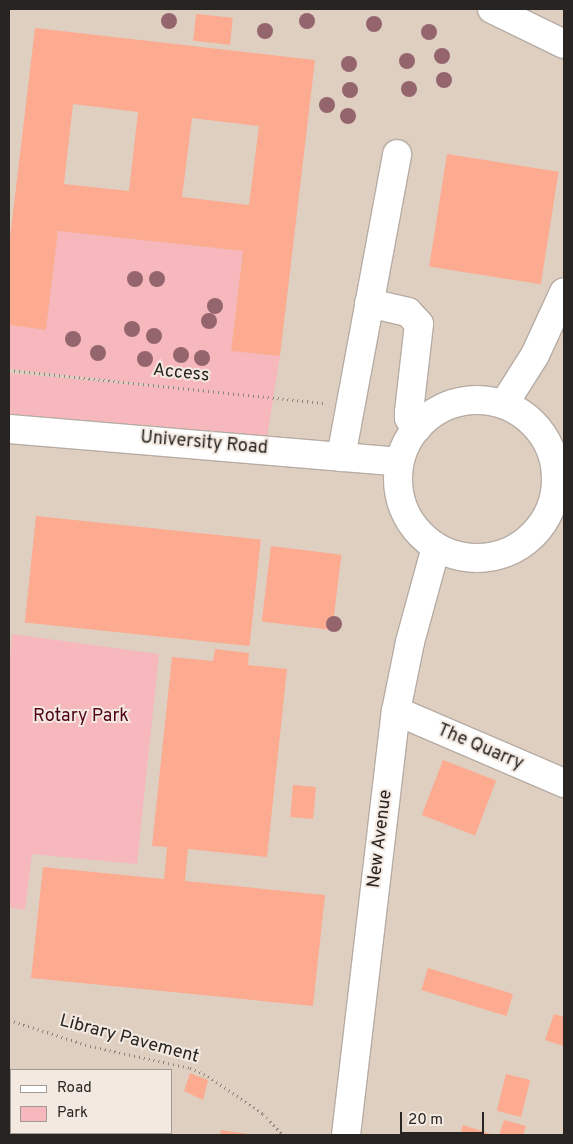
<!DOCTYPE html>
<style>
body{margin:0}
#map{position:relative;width:573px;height:1144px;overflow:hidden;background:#e6dcd4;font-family:Overpass,sans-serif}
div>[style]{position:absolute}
.built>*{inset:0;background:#dfcfc1}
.green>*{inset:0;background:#f7b8bd}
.building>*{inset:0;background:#fcaa90;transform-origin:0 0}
.path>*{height:3px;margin-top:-1.5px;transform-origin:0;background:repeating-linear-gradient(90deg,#88827c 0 1px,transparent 0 5px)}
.roads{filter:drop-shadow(1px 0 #b6aca4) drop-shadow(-1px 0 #b6aca4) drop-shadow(0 1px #b6aca4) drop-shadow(0 -1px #b6aca4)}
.minor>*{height:28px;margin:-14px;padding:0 14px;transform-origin:14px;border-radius:14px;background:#fff}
.minor>.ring{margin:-14px;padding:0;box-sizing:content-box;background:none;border:28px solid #fff;border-radius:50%}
.trees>*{width:16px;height:16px;margin:-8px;border-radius:50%;background:#94656d}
span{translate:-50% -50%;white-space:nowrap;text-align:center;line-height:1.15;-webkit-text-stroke:4px #f3e9e1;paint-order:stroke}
.street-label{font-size:18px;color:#272421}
.park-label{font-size:18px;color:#510419}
.frame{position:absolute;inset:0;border:10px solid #272421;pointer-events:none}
.legend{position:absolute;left:10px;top:1069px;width:162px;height:65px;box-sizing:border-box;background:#f3e9e1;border:1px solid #a19a94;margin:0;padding:6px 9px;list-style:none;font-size:15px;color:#272421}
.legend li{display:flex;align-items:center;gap:10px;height:25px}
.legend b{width:25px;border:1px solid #a19a94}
.scale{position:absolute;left:400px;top:1112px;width:84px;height:22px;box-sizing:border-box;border:2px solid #272421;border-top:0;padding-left:6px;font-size:15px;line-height:18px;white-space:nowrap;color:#272421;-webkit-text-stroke:4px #f3e9e1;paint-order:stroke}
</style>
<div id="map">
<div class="built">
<div style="clip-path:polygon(evenodd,9px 9px,564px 9px,564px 1135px,9px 1135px,9px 9px,11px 1070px,171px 1070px,171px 1133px,11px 1133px,11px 1070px)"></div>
</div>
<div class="green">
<div style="clip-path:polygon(58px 231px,243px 251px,231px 350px,280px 356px,265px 450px,9px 426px,9px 373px,226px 393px,9px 369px,9px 325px,46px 330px)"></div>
<div style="clip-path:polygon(12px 634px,159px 654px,137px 864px,32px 854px,25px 910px,9px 907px,9px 667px)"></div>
</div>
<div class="building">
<div style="left:196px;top:14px;width:37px;height:27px;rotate:6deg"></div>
<div style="clip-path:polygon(evenodd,35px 28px,315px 60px,280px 356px,231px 351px,243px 251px,58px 231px,46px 330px,9px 325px,9px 246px,35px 28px,73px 104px,138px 112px,129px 191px,64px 184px,73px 104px,35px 28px,192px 118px,259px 126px,249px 205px,182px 197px,192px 118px)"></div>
<div style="left:447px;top:154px;width:113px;height:114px;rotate:9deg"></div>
<div style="left:36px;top:516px;width:226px;height:107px;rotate:6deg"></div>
<div style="left:271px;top:546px;width:71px;height:76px;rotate:7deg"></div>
<div style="clip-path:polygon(215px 649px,249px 653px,248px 665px,287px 669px,267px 857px,188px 849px,185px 881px,325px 895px,313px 1006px,31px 978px,43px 867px,164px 879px,167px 847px,152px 846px,172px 657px,213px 661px)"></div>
<div style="left:443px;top:760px;width:57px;height:59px;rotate:21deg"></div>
<div style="left:293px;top:785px;width:23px;height:32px;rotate:5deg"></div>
<div style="left:428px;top:968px;width:89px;height:23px;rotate:17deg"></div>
<div style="clip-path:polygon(554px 1014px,564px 1017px,564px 1046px,545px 1040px)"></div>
<div style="clip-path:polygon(190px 1073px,208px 1080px,203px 1100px,184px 1091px)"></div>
<div style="left:506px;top:1074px;width:25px;height:38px;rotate:14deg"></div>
<div style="clip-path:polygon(504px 1120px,526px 1126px,523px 1135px,499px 1135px)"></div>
<div style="clip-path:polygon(9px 1121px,11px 1122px,13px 1135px,9px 1135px)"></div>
<div style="clip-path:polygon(463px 1125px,494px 1135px,460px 1135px)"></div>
<div style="clip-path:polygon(221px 1130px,248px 1134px,248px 1135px,220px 1135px)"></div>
<div style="clip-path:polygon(94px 1133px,145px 1133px,150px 1135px,100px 1135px)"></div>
</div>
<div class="path">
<div style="left:9px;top:370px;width:316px;rotate:6deg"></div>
<div style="left:9px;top:1020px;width:85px;rotate:17.8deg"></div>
<div style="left:90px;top:1046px;width:102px;rotate:12.4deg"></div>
<div style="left:190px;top:1068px;width:20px;rotate:24deg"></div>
<div style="left:208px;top:1076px;width:67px;rotate:34.6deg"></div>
<div style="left:263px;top:1114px;width:29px;rotate:46deg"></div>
</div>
<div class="roads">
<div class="minor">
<div style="left:492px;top:9px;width:80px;rotate:25.9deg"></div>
<div style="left:369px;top:303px;width:40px;rotate:13deg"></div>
<div style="left:408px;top:312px;width:16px;rotate:47deg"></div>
<div style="left:419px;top:324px;width:89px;rotate:96.5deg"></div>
<div style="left:409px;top:412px;width:6px;rotate:90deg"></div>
<div style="left:409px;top:418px;width:13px;rotate:51deg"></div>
<div class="ring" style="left:398px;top:400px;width:130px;height:130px"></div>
<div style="left:504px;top:404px;width:58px;rotate:-57.7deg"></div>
<div style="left:535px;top:355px;width:69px;rotate:-65.3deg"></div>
<div style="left:9px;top:429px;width:391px;rotate:4.8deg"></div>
<div style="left:341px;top:457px;width:308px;rotate:-79.5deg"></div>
<div style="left:396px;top:711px;width:183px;rotate:23.2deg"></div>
<div style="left:346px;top:1135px;width:427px;rotate:-83.3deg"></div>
<div style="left:396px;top:711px;width:70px;rotate:-78.5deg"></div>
<div style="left:410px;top:642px;width:98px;rotate:-74.7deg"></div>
</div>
</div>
<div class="trees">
<div style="left:169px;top:21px"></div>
<div style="left:307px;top:21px"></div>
<div style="left:374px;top:24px"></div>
<div style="left:265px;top:31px"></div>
<div style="left:429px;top:32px"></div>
<div style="left:442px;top:56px"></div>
<div style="left:407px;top:61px"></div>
<div style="left:349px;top:64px"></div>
<div style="left:444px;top:80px"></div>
<div style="left:409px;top:89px"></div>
<div style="left:350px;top:90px"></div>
<div style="left:327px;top:105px"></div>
<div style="left:348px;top:116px"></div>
<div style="left:135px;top:279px"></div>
<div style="left:157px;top:279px"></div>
<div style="left:215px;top:306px"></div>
<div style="left:209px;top:321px"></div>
<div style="left:132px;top:329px"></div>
<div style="left:154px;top:336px"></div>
<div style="left:73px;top:339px"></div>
<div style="left:98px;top:353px"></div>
<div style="left:181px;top:355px"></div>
<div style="left:202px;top:358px"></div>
<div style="left:145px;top:359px"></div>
<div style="left:334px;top:624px"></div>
</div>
<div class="street-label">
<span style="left:181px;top:374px;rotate:6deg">Access</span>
<span style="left:204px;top:444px;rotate:5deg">University Road</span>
<span style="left:480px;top:748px;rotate:23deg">The Quarry</span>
<span style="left:381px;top:839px;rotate:-83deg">New Avenue</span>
<span style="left:129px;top:1040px;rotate:15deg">Library Pavement</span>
</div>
<div class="park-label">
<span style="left:81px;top:717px">Rotary Park</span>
</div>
<div class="frame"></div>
<ul class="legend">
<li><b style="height:6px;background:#fff"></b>Road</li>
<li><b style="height:14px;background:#f7b8bd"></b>Park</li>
</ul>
<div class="scale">20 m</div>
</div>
